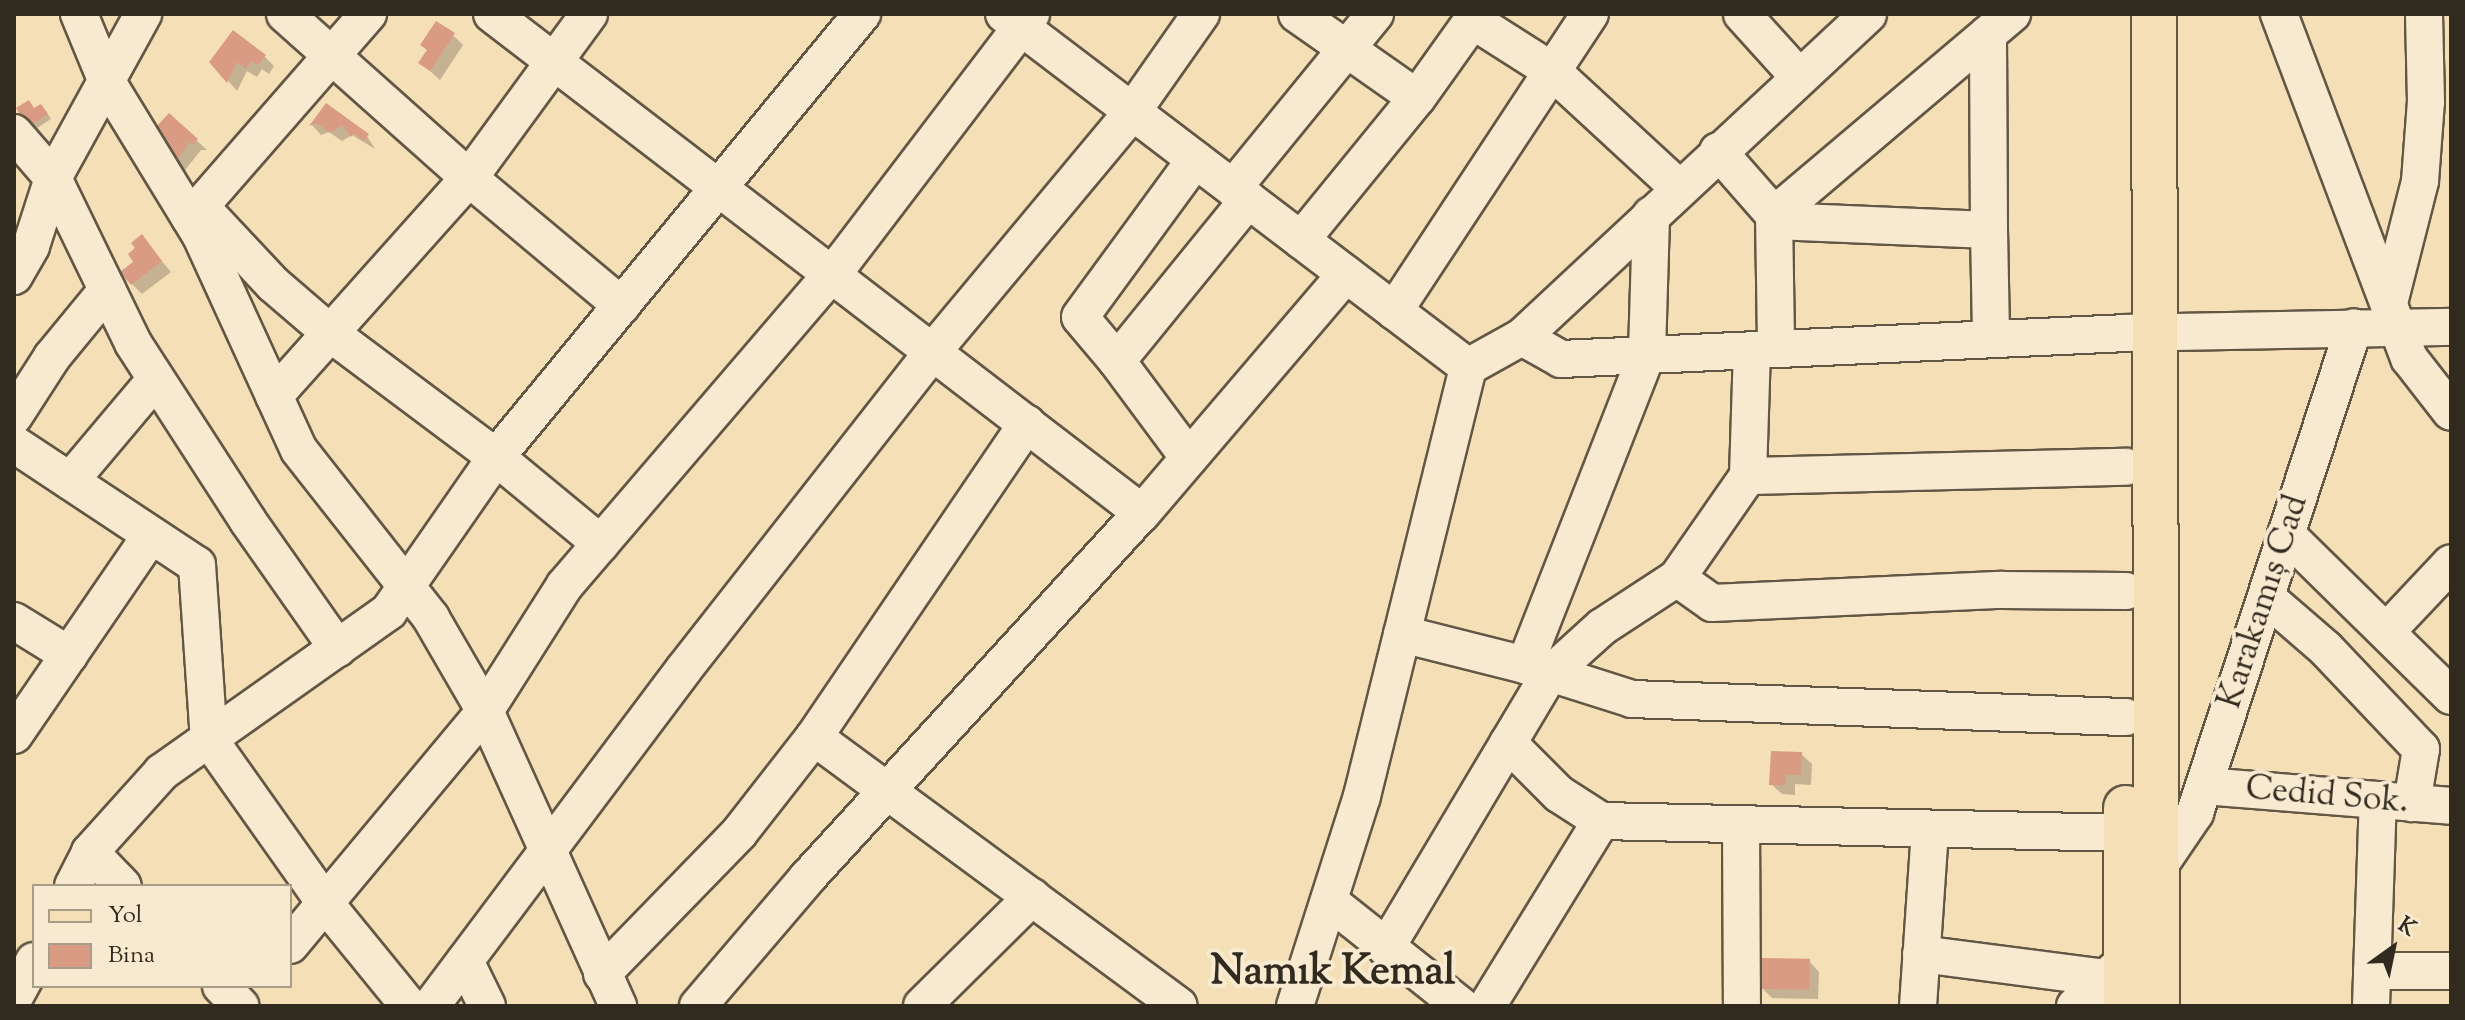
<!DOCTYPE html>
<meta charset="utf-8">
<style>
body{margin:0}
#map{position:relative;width:2465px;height:1020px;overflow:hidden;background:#f5dfb7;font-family:"Sorts Mill Goudy",serif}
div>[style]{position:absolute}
.shadow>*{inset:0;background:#0003}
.building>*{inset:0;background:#da9b84;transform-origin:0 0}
.roads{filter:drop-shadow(2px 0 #625745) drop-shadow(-2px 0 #625745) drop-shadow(0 2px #625745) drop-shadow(0 -2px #625745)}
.minor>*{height:36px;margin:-18px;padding:0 18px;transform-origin:18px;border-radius:18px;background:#f8ead0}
.major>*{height:44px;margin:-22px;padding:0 22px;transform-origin:22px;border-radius:22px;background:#f5dfb7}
span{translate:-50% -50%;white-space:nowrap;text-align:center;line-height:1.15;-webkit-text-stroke:8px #f8ead0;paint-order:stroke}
.street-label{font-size:34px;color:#312a1f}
.district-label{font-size:42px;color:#312a1f;font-weight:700}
.frame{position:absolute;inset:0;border:16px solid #312a1f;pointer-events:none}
.legend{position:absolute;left:32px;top:884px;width:260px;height:104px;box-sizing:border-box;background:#f8ead0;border:2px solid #a89d89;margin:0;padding:10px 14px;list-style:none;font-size:24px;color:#312a1f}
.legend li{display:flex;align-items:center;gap:16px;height:40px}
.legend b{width:40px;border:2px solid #a89d89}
.north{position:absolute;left:2353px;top:908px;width:80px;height:80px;-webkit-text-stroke:6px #f8ead0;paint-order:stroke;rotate:33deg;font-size:22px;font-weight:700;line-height:32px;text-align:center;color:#312a1f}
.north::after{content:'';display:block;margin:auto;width:28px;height:36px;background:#312a1f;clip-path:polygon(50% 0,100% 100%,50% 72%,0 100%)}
</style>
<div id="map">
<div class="shadow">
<div style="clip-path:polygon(453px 35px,463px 45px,440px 80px,421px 63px,429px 52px,422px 45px)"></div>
<div style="clip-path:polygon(264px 56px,274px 66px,269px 74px,262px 69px,257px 77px,247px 71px,237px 91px,212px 62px)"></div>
<div style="clip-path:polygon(326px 106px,367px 136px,375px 149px,352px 135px,342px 141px,329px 132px,321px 135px,312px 125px)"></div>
<div style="clip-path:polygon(46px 111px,51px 119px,34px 130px,30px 125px)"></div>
<div style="clip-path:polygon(169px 115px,207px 150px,201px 150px,178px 179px)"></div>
<div style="clip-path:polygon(142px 237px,171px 272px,142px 294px,132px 284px,136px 262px,130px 254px)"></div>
<div style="clip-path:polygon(1801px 754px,1812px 764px,1811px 785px,1795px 784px,1795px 795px,1782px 794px,1771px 784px)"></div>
<div style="clip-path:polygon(1809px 961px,1819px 972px,1818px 999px,1772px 998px,1762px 988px)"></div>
</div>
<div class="building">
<div style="clip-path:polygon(436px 21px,455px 33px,430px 71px,418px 63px,427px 50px,420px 45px)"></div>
<div style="clip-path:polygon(233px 30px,266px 55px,258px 65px,252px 61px,246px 69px,237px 62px,227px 83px,209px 62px)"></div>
<div style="clip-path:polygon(29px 100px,34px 108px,41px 104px,48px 114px,28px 127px,16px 108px)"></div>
<div style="clip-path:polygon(326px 103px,369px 134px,364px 141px,354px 133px,351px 137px,342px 125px,330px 133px,317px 123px,309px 126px)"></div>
<div style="clip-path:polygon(169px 113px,198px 139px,193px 145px,189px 142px,172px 168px,145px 139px)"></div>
<div style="clip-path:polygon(142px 234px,162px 261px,131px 285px,120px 272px,133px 262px,128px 254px,135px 248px,131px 243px)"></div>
<div style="clip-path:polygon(1771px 751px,1802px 752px,1801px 775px,1786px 775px,1786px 785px,1769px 785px)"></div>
<div style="left:1761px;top:958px;width:49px;height:31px;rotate:1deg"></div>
</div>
<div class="roads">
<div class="minor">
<div style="left:79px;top:14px;width:74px;rotate:67.6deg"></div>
<div style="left:107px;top:82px;width:180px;rotate:58.6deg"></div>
<div style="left:201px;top:236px;width:235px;rotate:65.4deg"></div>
<div style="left:299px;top:450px;width:214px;rotate:51.8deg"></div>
<div style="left:431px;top:618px;width:108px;rotate:59.9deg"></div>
<div style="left:485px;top:711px;width:324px;rotate:65.7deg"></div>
<div style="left:285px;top:14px;width:246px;rotate:41.7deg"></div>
<div style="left:469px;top:178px;width:199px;rotate:39.9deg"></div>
<div style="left:492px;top:14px;width:819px;rotate:37.51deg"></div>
<div style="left:1004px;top:14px;width:583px;rotate:37.26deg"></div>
<div style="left:1297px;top:14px;width:146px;rotate:35deg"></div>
<div style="left:1742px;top:14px;width:84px;rotate:47.9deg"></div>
<div style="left:2279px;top:14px;width:368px;rotate:69.3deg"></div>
<div style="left:2409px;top:358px;width:68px;rotate:52.1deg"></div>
<div style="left:1472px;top:20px;width:95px;rotate:32.5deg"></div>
<div style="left:1552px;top:71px;width:173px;rotate:42.7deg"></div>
<div style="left:14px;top:133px;width:60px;rotate:49.1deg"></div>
<div style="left:53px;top:178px;width:183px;rotate:64.1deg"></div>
<div style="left:133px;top:343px;width:212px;rotate:57.1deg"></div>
<div style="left:248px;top:521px;width:156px;rotate:54.9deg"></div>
<div style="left:1718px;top:151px;width:85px;rotate:48.8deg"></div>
<div style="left:1774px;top:215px;width:134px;rotate:89.1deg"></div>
<div style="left:1233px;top:188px;width:225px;rotate:-50.8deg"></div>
<div style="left:200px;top:206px;width:107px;rotate:46.9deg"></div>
<div style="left:273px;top:284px;width:75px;rotate:40.7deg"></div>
<div style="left:330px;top:333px;width:207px;rotate:36.8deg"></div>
<div style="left:496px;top:457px;width:136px;rotate:39.6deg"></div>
<div style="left:1774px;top:215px;width:312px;rotate:-40.2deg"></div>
<div style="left:190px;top:218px;width:271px;rotate:-48.9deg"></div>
<div style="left:1775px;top:221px;width:214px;rotate:2.4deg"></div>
<div style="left:1989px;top:230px;width:196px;rotate:-90.3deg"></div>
<div style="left:1989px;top:230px;width:109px;rotate:88.9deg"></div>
<div style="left:1301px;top:240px;width:183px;rotate:-50.8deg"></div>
<div style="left:1417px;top:98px;width:103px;rotate:-54.5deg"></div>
<div style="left:14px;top:276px;width:34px;rotate:-60deg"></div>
<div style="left:31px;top:246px;width:71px;rotate:-72.1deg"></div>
<div style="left:53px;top:178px;width:187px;rotate:-61.2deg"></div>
<div style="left:2389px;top:303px;width:126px;rotate:-75.7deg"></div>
<div style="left:2420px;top:181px;width:79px;rotate:-85.7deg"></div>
<div style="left:2426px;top:102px;width:88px;rotate:-91.3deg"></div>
<div style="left:1394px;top:311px;width:356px;rotate:-56.6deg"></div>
<div style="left:1522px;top:337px;width:45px;rotate:29.4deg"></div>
<div style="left:1561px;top:359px;width:566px;rotate:-2.63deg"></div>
<div style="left:2126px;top:333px;width:325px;rotate:-1.1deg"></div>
<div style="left:1117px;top:361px;width:57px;rotate:-130.1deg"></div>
<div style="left:1080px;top:317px;width:195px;rotate:-53.8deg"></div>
<div style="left:274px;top:396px;width:292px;rotate:-48.2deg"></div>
<div style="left:469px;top:178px;width:203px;rotate:-53.8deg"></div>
<div style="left:14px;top:416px;width:70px;rotate:-57.2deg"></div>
<div style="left:52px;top:357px;width:87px;rotate:-50.6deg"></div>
<div style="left:14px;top:444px;width:219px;rotate:33.5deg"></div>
<div style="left:197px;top:565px;width:174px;rotate:86.1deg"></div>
<div style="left:209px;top:739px;width:201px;rotate:54.7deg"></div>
<div style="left:325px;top:903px;width:133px;rotate:50.8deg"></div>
<div style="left:1189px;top:458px;width:121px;rotate:-126.6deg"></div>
<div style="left:1117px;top:361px;width:208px;rotate:-50.9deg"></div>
<div style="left:1748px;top:476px;width:378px;rotate:-1.4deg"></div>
<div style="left:70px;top:481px;width:133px;rotate:-49.9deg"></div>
<div style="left:2286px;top:534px;width:231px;rotate:44.5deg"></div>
<div style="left:1677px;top:578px;width:43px;rotate:35.5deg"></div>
<div style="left:1712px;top:603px;width:290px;rotate:-2.6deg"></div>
<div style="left:2002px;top:590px;width:124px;rotate:0.5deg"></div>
<div style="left:2266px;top:597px;width:79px;rotate:40.9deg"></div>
<div style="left:2326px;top:649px;width:138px;rotate:46.5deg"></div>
<div style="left:2421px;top:749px;width:55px;rotate:99.5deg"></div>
<div style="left:14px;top:621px;width:65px;rotate:31.7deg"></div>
<div style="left:2387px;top:631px;width:93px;rotate:-46.7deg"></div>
<div style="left:1402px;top:634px;width:127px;rotate:14.1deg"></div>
<div style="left:1525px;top:665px;width:112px;rotate:17.6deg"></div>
<div style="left:1632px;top:699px;width:494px;rotate:2.1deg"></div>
<div style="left:1525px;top:665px;width:335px;rotate:-68.6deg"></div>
<div style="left:1647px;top:353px;width:138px;rotate:-88.3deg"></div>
<div style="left:14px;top:735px;width:242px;rotate:-55.6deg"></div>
<div style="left:814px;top:737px;width:453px;rotate:36.4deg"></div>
<div style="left:1508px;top:743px;width:72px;rotate:45deg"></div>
<div style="left:1559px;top:794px;width:50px;rotate:32.7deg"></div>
<div style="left:1601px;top:821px;width:525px;rotate:1.31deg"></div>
<div style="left:2204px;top:786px;width:248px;rotate:4.6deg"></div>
<div style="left:1741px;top:825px;width:181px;rotate:89.7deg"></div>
<div style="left:90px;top:852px;width:47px;rotate:45.9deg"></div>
<div style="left:2157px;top:869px;width:68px;rotate:-55.8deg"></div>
<div style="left:2195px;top:813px;width:511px;rotate:-71.88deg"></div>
<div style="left:73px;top:886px;width:38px;rotate:-63deg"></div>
<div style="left:90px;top:852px;width:108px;rotate:-48deg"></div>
<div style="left:162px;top:772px;width:278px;rotate:-35.3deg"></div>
<div style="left:389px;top:611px;width:188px;rotate:-55.2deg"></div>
<div style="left:496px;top:457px;width:575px;rotate:-50.44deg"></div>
<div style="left:1329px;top:901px;width:169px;rotate:38.5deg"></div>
<div style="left:290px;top:945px;width:305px;rotate:-50.2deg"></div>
<div style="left:485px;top:711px;width:149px;rotate:-57.6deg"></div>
<div style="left:565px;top:585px;width:426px;rotate:-49.4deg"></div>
<div style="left:842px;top:262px;width:312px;rotate:-52.7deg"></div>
<div style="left:1386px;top:948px;width:318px;rotate:-59.2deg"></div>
<div style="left:1549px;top:675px;width:72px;rotate:-42.2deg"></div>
<div style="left:1602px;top:627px;width:90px;rotate:-33.2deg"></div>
<div style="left:1677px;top:578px;width:124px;rotate:-55.2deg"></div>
<div style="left:1748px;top:476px;width:126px;rotate:-88.2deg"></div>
<div style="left:1921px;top:954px;width:187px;rotate:7.4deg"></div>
<div style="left:465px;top:961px;width:50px;rotate:63.9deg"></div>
<div style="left:2372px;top:971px;width:79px"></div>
<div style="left:602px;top:974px;width:197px;rotate:-45.8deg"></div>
<div style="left:739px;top:833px;width:122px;rotate:-52deg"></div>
<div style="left:814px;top:737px;width:379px;rotate:-55.8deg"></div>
<div style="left:221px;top:986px;width:28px;rotate:46deg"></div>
<div style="left:14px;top:998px;width:42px;rotate:-61.6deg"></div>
<div style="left:431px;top:1006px;width:421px;rotate:-53.1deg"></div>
<div style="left:684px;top:669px;width:405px;rotate:-51.9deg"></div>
<div style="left:934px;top:350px;width:310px;rotate:-50.2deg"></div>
<div style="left:1132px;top:112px;width:120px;rotate:-54.9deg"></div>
<div style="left:698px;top:1006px;width:170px;rotate:-49.5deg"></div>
<div style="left:808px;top:877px;width:494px;rotate:-47.5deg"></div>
<div style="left:1142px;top:513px;width:314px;rotate:-49.5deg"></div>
<div style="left:922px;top:1006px;width:155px;rotate:-44.7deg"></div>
<div style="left:1295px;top:1006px;width:220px;rotate:-72.3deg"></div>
<div style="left:1362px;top:796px;width:442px;rotate:-76.1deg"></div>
<div style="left:1468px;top:367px;width:62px;rotate:-29.1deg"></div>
<div style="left:1522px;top:337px;width:473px;rotate:-43deg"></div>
<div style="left:1487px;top:1006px;width:217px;rotate:-58.4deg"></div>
<div style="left:1918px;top:1006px;width:177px;rotate:-86.1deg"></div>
<div style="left:2075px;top:1006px;width:58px;rotate:-42.2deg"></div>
<div style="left:2371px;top:1006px;width:206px;rotate:-88.1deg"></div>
</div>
<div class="major">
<div style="left:2154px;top:14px;width:992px;rotate:89.83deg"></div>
<div style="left:2126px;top:1006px;width:198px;rotate:-90deg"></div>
</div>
</div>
<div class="street-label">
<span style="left:2264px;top:602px;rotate:-72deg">Karakamış Cad</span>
<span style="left:2327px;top:796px;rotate:5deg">Cedid Sok.</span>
</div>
<div class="district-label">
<span style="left:1333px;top:973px">Namık Kemal</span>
</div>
<div class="frame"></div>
<ul class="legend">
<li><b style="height:10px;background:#f5dfb7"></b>Yol</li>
<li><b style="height:22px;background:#da9b84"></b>Bina</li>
</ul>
<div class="north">K</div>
</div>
